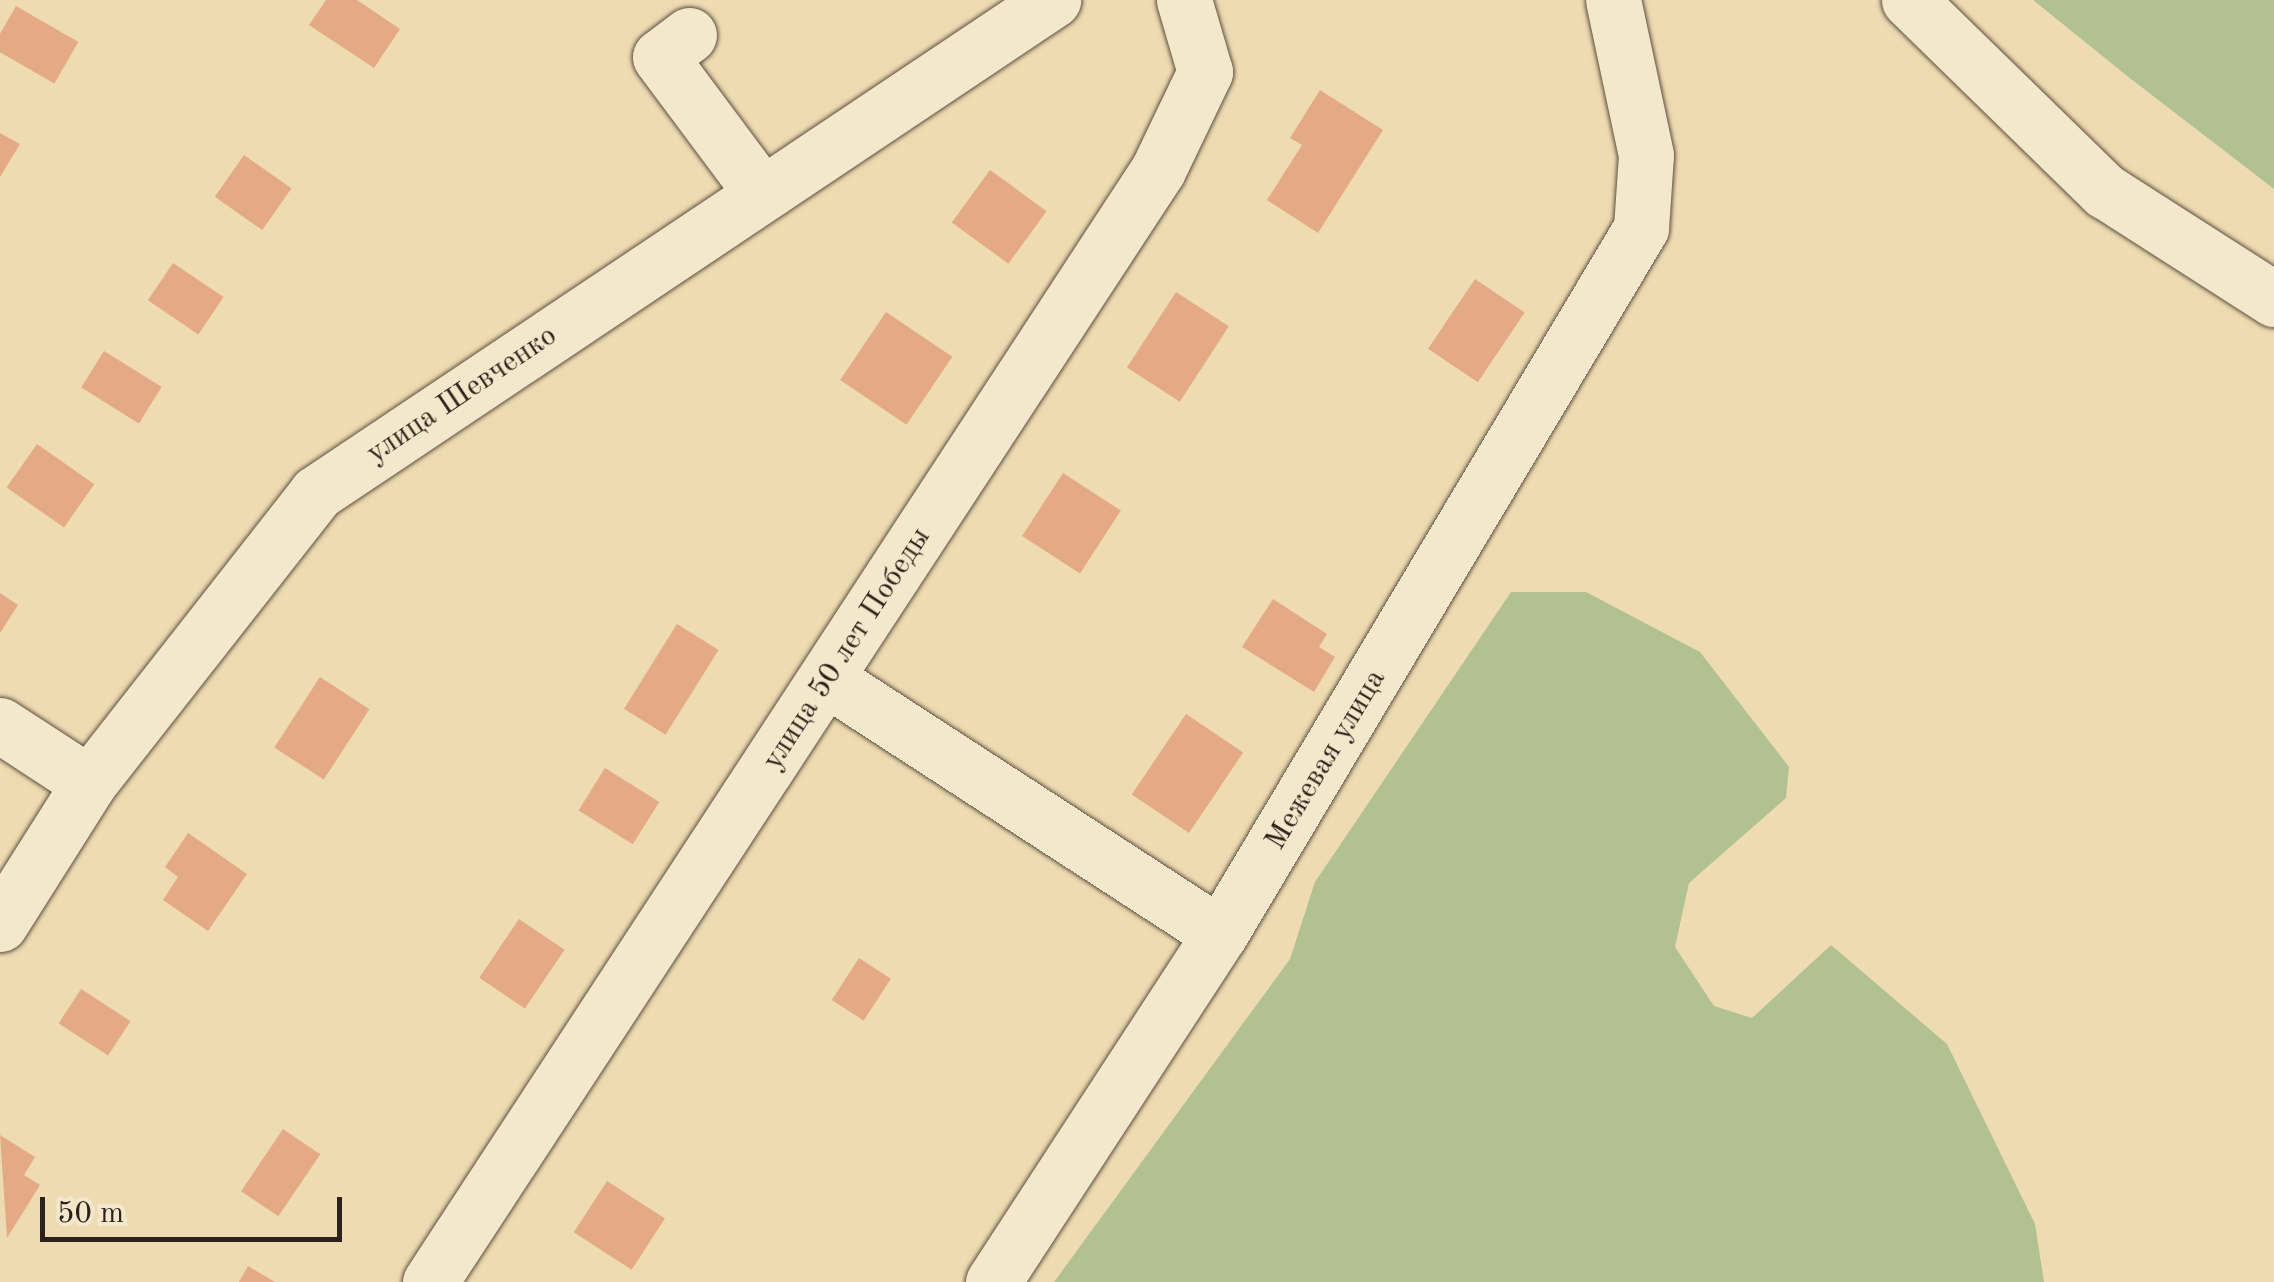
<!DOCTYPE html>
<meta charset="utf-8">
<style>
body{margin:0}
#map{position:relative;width:2274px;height:1282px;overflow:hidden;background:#eedbb1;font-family:"Old Standard TT",serif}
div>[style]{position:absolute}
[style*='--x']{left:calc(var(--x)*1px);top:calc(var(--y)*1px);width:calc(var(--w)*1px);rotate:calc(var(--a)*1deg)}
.green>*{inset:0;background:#b2c191}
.building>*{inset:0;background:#e4aa86;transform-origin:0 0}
.roads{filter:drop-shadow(0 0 2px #5d5040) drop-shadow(0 0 2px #5d5040)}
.minor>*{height:55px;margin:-27.5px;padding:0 27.5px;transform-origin:27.5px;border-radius:27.5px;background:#f4e8cc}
span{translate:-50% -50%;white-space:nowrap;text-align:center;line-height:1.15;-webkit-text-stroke:8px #f4e8cc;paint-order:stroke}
.street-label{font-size:30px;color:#2d211b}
.scale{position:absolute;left:40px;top:1197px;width:302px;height:45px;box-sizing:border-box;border:5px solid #2d211b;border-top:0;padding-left:12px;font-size:30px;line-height:35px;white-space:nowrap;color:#2d211b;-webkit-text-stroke:8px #f4e8cc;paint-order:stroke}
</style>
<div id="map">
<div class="green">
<div style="clip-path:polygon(2033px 0,2274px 0,2274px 189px,2131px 79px)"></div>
<div style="clip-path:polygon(1511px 592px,1586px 592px,1700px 652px,1789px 767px,1786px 798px,1689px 883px,1675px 947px,1714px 1006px,1752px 1018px,1831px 945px,1947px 1044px,2035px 1224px,2044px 1282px,1054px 1282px,1290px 959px,1315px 882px)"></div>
</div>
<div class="building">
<div style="clip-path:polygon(326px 0,357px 0,400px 29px,374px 68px,309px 25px)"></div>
<div style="left:16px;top:6px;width:72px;height:48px;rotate:30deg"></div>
<div style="clip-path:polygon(1320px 90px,1383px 130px,1318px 233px,1267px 200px,1302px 145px,1290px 138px)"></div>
<div style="clip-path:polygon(0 133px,20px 144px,0 177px)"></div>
<div style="left:244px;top:155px;width:58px;height:51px;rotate:35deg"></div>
<div style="left:990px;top:170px;width:70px;height:65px;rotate:36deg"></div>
<div style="left:173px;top:263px;width:61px;height:45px;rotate:34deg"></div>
<div style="left:1475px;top:279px;width:60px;height:84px;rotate:34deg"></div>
<div style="left:1176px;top:292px;width:63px;height:90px;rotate:33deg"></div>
<div style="left:886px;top:312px;width:80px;height:82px;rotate:34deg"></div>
<div style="left:104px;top:351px;width:68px;height:43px;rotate:32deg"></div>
<div style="left:37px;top:444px;width:70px;height:53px;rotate:35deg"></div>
<div style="left:1063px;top:473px;width:69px;height:75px;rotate:33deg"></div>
<div style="clip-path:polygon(0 593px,18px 605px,0 633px)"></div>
<div style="clip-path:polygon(1273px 599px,1327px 634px,1319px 647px,1335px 657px,1314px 692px,1242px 647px)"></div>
<div style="left:677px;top:624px;width:49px;height:100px;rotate:32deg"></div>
<div style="left:320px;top:677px;width:59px;height:84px;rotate:33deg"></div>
<div style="left:1186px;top:714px;width:69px;height:97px;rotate:34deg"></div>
<div style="left:605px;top:768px;width:64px;height:50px;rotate:32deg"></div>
<div style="clip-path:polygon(188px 833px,247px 874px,208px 931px,163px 900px,178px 877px,165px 867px)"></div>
<div style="left:519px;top:919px;width:55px;height:71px;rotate:34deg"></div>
<div style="left:859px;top:958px;width:38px;height:50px;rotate:33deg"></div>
<div style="left:81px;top:989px;width:59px;height:41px;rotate:33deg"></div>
<div style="left:283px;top:1129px;width:45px;height:75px;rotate:34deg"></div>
<div style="clip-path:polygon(0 1135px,35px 1157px,24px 1175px,40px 1185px,7px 1238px)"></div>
<div style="left:607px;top:1181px;width:69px;height:61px;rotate:33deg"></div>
<div style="clip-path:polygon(248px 1266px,275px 1282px,239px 1282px)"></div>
</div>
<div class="roads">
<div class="minor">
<div style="--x:1909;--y:0;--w:274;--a:44.3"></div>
<div style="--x:2105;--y:191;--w:201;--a:32.6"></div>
<div style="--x:689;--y:35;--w:36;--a:143"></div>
<div style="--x:660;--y:57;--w:171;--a:53.3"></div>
<div style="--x:827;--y:679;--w:468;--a:33"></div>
<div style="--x:0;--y:725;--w:106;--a:33.1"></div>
<div style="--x:0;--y:924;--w:167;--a:-57.7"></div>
<div style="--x:89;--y:783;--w:368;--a:-51.9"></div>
<div style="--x:316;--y:493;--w:887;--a:-33.78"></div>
<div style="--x:430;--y:1282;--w:1329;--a:-56.79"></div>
<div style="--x:1158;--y:170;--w:109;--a:-64.4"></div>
<div style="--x:1205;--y:72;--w:75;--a:-106.3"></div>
<div style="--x:993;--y:1282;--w:415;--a:-56.9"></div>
<div style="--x:1220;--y:934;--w:822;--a:-59.19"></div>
<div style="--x:1641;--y:228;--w:73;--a:-86.1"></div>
<div style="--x:1646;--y:155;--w:158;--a:-102"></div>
</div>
</div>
<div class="street-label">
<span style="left:462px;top:395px;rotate:-34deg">улица Шевченко</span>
<span style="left:847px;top:649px;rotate:-57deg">улица 50 лет Победы</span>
<span style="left:1326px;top:760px;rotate:-59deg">Межевая улица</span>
</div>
<div class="scale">50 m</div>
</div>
